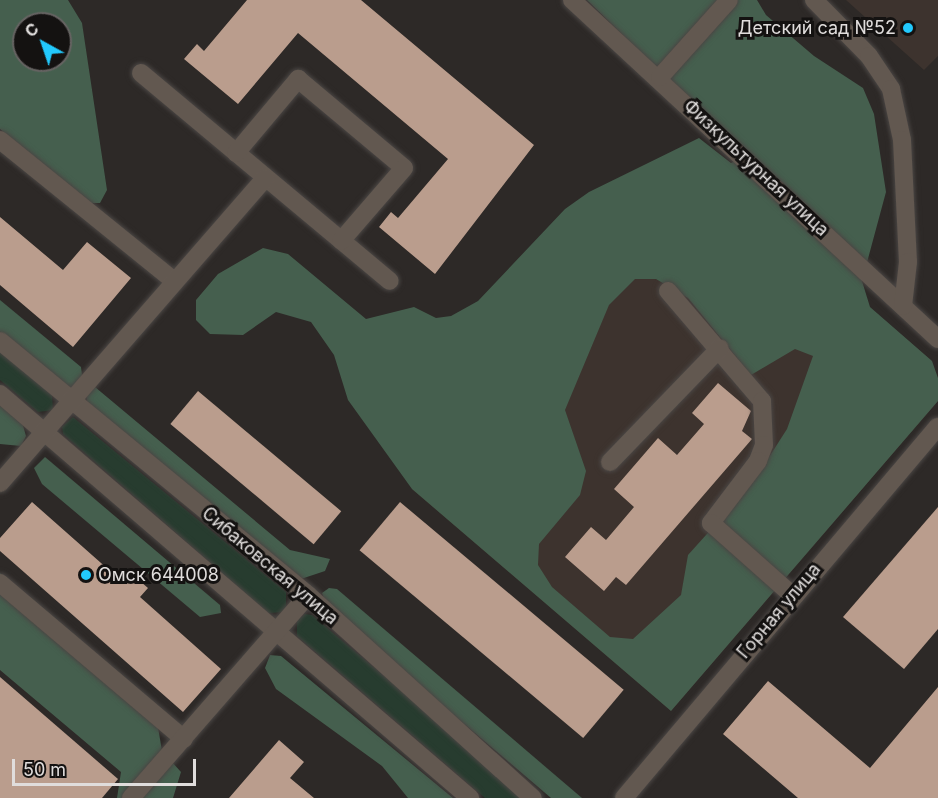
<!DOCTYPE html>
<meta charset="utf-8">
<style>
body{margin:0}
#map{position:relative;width:938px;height:798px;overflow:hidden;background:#2d2927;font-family:Inter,sans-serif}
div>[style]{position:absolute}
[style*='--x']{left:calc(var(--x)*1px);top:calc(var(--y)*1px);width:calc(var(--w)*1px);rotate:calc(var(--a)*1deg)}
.built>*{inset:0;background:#3d332e}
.green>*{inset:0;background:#273c2f}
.forest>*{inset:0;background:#455f4e}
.building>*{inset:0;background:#ba9d8d;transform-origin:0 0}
.roads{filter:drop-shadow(0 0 2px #4a4644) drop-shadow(0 0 2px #4a4644)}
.minor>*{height:18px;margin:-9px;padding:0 9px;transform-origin:9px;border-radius:9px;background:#625850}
.dots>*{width:16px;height:16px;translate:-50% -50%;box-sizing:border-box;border:3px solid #141211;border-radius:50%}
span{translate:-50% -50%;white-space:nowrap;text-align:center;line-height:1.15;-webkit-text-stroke:6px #141211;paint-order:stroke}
.poi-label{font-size:18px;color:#e0dddc}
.right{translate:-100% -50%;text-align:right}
.left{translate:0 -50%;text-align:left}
.street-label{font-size:18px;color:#e0dddc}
.north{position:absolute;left:12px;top:12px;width:60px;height:60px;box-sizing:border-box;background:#141211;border:2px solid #666362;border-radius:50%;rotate:320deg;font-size:16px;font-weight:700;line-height:24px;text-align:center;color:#e0dddc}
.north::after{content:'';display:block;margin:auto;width:21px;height:27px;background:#22c9fd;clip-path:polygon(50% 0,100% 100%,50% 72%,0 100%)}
.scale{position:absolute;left:12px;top:759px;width:184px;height:27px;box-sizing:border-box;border:3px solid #e0dddc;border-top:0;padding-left:8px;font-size:18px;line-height:21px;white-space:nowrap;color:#e0dddc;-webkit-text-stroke:4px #141211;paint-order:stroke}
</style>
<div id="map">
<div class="built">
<div style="clip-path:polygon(846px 0,938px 0,938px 56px,924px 70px)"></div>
<div style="clip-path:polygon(697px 159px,932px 361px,938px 401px,671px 711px,412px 489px)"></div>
</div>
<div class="green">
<div style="clip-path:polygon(0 351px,52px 395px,53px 410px,38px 412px,0 380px)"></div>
<div style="clip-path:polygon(73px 417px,286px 592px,286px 612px,268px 613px,63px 434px,62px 427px)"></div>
<div style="clip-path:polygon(305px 614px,312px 615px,528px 798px,485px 798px,297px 636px,297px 621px)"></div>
</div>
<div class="forest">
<div style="clip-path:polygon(evenodd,0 0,68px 0,82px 23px,107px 190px,100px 203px,91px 203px,0 129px,0 0,24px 24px,60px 24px,60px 60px,24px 60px,24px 24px)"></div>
<div style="clip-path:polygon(evenodd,587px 0,757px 0,766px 15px,814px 56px,863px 88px,874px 114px,886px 192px,862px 281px,870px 307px,932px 361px,938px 378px,938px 401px,671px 711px,412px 489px,348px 400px,334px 355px,311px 322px,276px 312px,243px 335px,210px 334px,196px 320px,196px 300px,218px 274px,263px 248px,288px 254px,366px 319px,414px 307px,436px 318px,451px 316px,478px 301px,565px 209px,589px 192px,699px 138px,731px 163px,747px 156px,587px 0,635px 279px,656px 279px,688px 298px,751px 375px,795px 349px,813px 356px,787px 429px,751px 485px,688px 555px,681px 595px,633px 639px,610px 637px,552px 587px,538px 565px,539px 544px,580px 495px,586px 471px,565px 410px,609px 305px,635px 279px)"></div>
<div style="clip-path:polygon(0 300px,81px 367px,83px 382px,72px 391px,0 333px)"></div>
<div style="clip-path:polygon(95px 387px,290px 550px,330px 559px,325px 571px,301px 579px,108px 423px,87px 401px,86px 392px)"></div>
<div style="clip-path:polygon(0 404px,22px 422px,26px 436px,21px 446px,0 444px)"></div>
<div style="clip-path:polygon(45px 457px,220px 605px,221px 613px,200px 617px,42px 484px,34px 468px)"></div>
<div style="clip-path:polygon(0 573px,154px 703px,162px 751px,181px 772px,173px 798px,117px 798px,121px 772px,0 670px)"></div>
<div style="clip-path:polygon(329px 588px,337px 589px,582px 798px,551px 798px,327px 607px,322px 593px)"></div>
<div style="clip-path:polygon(270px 655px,281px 656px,453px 798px,408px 798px,382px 766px,276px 689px,265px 668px)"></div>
</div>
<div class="building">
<div style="clip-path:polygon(247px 0,361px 0,534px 145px,435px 274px,379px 227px,391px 212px,398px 218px,448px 159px,298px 33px,238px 104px,184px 59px,197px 44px,204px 51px)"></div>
<div style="clip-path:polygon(0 217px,63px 270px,87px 242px,131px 278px,73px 347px,0 285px)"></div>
<div style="clip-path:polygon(718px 383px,751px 411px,742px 431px,752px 439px,626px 585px,616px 577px,604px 591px,565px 557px,591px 527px,606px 540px,634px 507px,614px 489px,658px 438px,677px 455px,704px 424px,692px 413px)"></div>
<div style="left:198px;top:391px;width:187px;height:43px;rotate:40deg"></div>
<div style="clip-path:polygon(32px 502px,118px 578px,126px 569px,148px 588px,140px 597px,221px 669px,183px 712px,0 551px,0 538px)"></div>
<div style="left:400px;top:502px;width:292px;height:63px;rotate:40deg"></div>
<div style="clip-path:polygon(938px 507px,938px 629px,904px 669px,843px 617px)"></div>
<div style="clip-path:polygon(0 677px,118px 779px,102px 798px,0 798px)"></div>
<div style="clip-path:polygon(768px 681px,870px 768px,938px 687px,938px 798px,798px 798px,723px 734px)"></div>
<div style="clip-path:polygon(279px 740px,304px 762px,290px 778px,314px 798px,229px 798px)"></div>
</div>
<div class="roads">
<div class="minor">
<div style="--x:572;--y:0;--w:499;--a:42.8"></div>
<div style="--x:814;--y:0;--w:78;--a:45.5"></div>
<div style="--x:869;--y:56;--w:40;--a:56"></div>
<div style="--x:891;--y:89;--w:52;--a:77.8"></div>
<div style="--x:902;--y:140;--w:122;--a:87.2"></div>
<div style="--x:908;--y:262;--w:44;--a:96.5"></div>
<div style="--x:141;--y:73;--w:324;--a:39.9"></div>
<div style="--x:660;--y:77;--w:103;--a:-48.1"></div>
<div style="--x:0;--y:140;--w:223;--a:39"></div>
<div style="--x:236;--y:153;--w:97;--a:-50"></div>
<div style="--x:298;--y:79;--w:138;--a:40"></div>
<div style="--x:404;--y:168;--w:96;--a:130.8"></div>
<div style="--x:668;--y:291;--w:145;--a:49.5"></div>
<div style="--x:762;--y:401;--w:44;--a:87.4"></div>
<div style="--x:764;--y:445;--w:17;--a:111"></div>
<div style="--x:758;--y:461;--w:78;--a:127.2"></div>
<div style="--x:711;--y:523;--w:108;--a:41.6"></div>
<div style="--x:0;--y:341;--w:399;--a:39.5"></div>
<div style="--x:308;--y:595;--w:303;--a:42.1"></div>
<div style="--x:0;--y:394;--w:620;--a:40.68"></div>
<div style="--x:610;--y:462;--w:158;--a:-46"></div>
<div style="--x:0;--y:483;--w:404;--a:-49"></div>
<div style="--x:0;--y:583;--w:241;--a:40.3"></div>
<div style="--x:131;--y:798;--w:269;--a:-48.9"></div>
<div style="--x:624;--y:798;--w:486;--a:-49.8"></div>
</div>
</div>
<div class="dots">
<div style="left:908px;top:28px;background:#22c9fd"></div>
<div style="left:86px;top:575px;background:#22c9fd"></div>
</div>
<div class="poi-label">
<span class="right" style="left:896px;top:28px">Детский сад №52</span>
<span class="left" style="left:98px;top:575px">Омск 644008</span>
</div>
<div class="street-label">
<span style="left:756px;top:168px;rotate:43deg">Физкультурная улица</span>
<span style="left:270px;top:566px;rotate:40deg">Сибаковская улица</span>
<span style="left:779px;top:611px;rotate:-50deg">Горная улица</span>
</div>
<div class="north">С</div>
<div class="scale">50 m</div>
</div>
